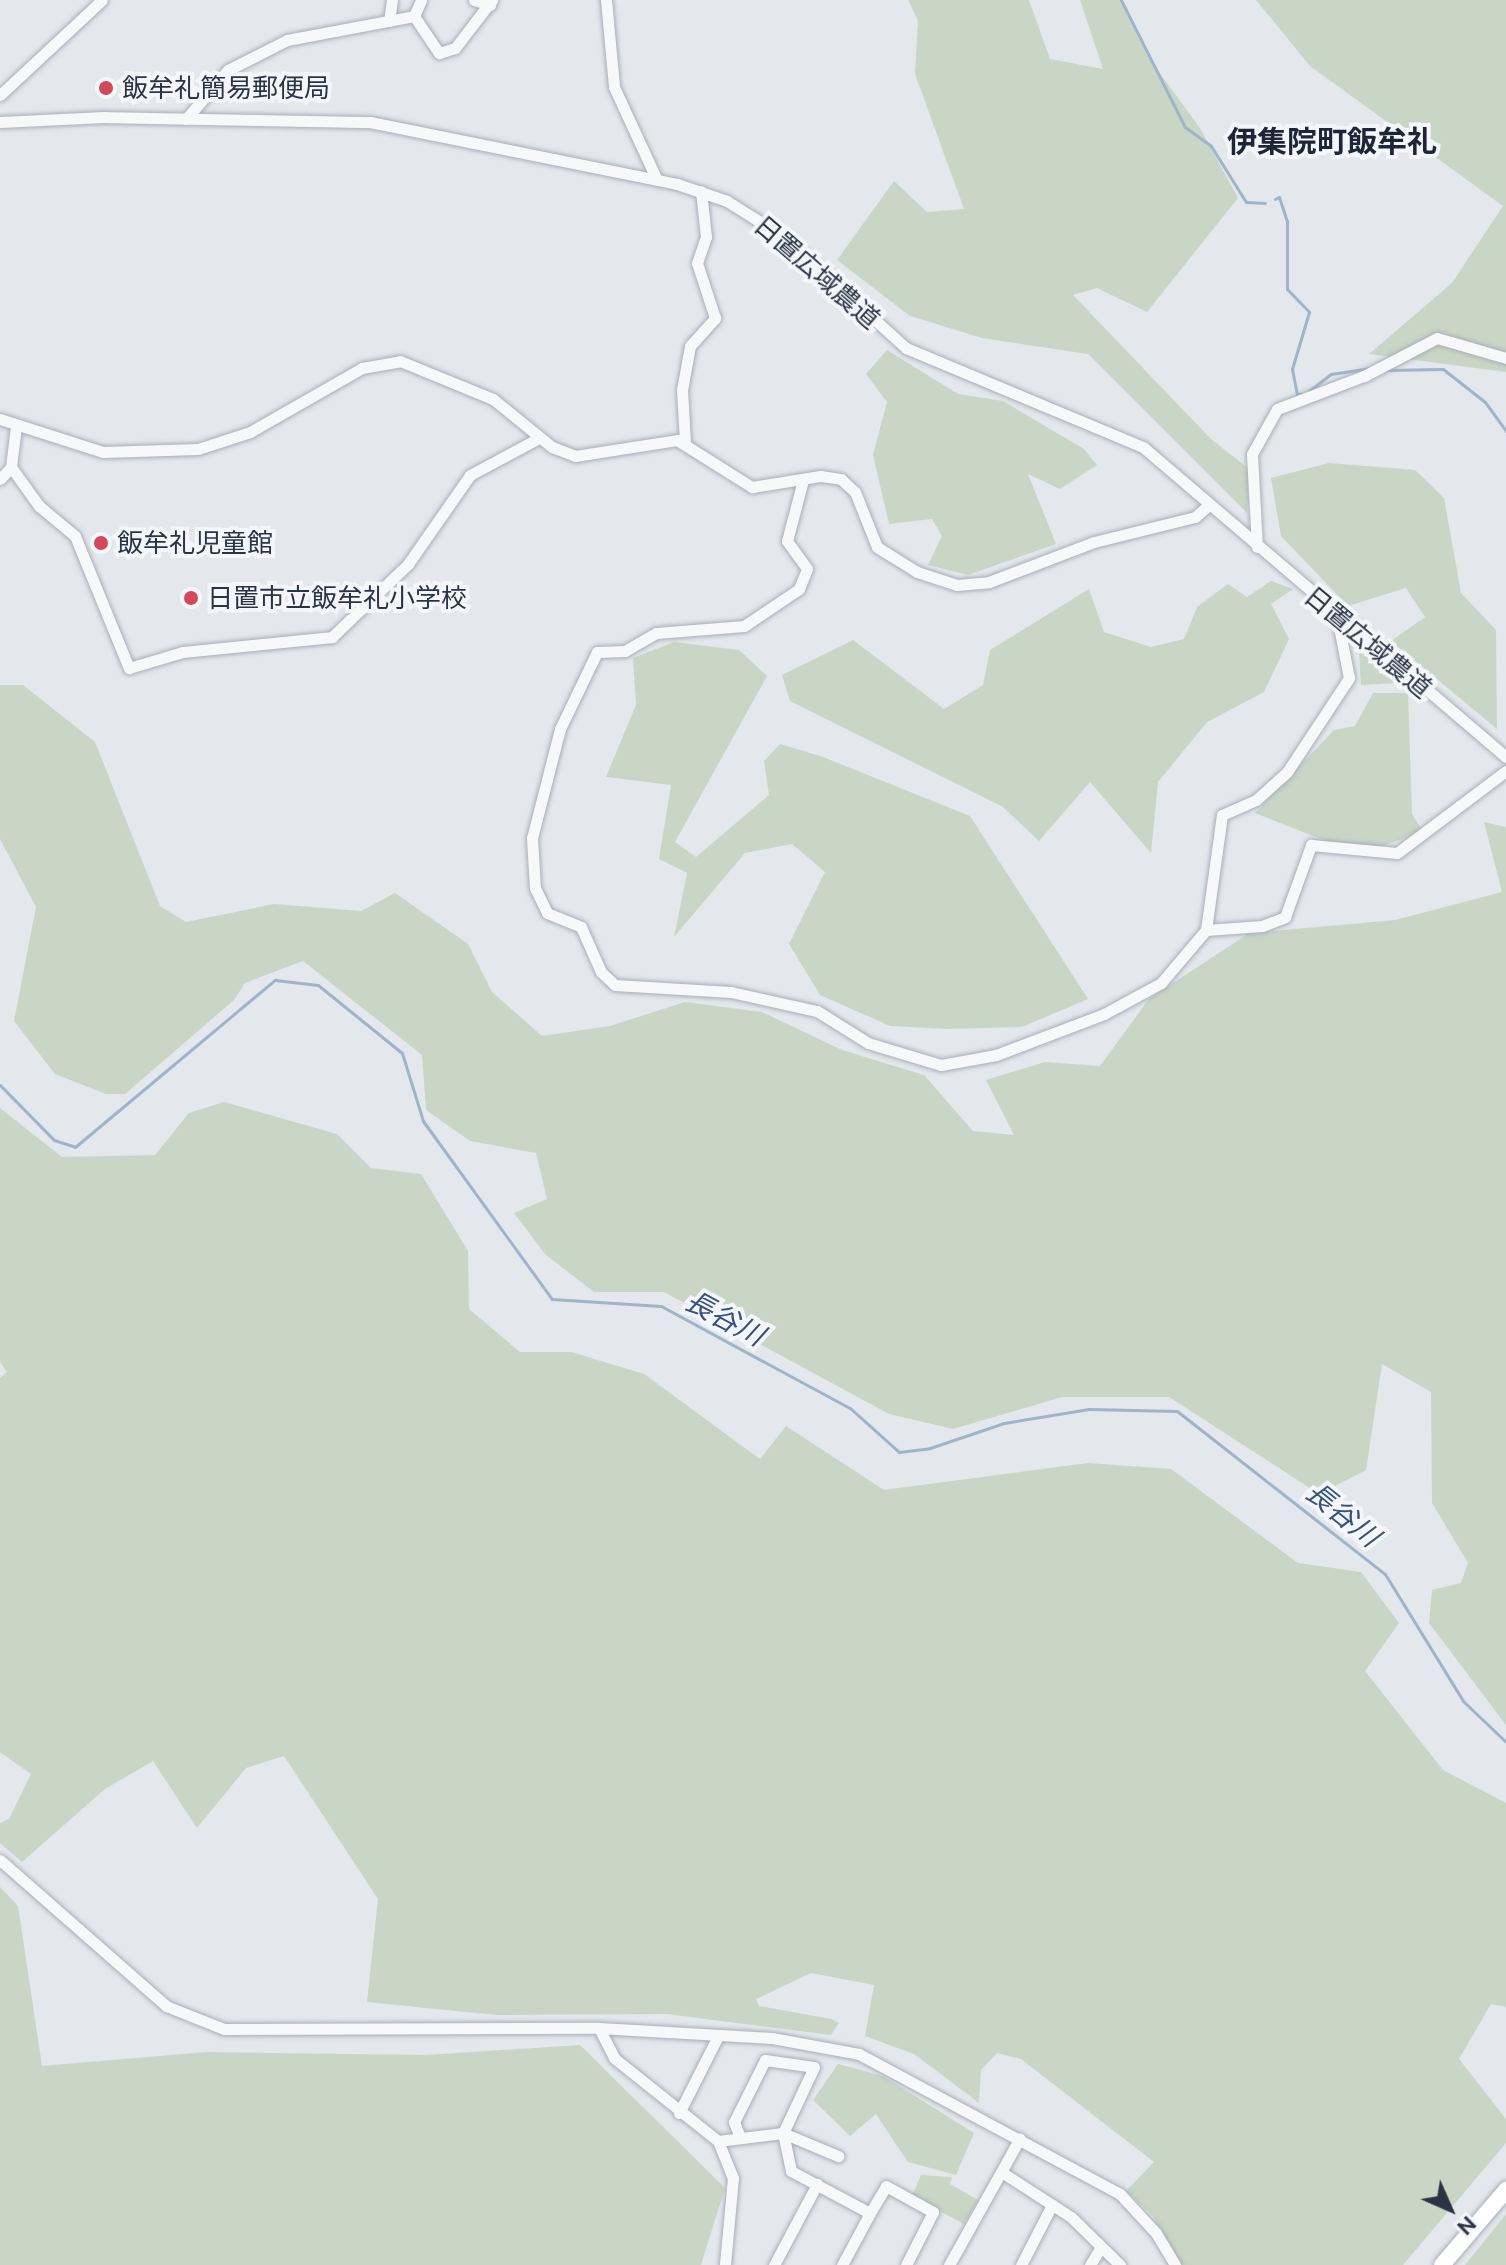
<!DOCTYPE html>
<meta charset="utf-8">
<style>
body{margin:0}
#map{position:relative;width:1506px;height:2265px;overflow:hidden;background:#e4e7ec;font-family:Ubuntu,"Noto Sans JP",sans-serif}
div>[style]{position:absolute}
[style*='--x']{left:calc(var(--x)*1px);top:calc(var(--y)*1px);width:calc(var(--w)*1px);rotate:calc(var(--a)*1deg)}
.green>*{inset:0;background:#c9d6c5}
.stream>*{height:3px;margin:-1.5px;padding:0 1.5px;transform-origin:1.5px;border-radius:1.5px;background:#9fb4cc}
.roads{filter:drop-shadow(0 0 2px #a9aeb7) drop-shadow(0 0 2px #a9aeb7)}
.minor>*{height:11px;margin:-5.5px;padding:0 5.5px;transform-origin:5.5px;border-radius:5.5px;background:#f7f8fa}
.highway>*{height:16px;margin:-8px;padding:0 8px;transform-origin:8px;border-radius:8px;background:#fff}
.dots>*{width:22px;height:22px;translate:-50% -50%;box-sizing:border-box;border:4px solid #f4f6f9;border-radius:50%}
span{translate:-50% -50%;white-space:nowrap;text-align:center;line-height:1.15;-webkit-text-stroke:8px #f4f6f9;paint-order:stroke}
.poi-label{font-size:26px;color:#2b3445}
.left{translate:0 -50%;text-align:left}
.street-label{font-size:26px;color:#2b3445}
.water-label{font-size:28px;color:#34527a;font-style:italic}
.quarter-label{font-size:30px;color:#1d2536;font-weight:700}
.north{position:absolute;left:1410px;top:2169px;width:80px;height:80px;-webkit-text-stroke:6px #f4f6f9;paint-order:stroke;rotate:135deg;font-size:22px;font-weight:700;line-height:32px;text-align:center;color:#2b3445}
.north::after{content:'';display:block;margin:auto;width:28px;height:36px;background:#2b3445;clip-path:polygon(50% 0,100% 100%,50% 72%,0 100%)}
</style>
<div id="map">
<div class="green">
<div style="clip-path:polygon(908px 0,1029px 0,1050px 59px,1103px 69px,1080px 0,1121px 0,1150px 60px,1200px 128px,1238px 198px,1147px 312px,1097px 288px,1073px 295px,1211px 439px,1249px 469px,1247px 513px,1088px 354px,982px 338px,910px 316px,837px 260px,894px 181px,927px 212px,964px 209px,915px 74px,918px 21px)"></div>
<div style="clip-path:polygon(1256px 0,1506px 0,1506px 372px,1369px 354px,1452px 283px,1503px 206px,1310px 66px)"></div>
<div style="clip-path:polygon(887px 350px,958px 394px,1003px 401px,1084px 449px,1097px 465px,1060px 489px,1028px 474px,1056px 544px,968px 575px,928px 565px,942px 536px,932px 519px,889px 524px,873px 455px,887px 402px,866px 374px)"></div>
<div style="clip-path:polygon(1329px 463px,1415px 470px,1444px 498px,1461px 593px,1496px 630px,1497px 729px,1391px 641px,1425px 617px,1406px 588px,1348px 606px,1281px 536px,1271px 478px)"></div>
<div style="clip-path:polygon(1271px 581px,1293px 589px,1271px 604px,1289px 639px,1264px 692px,1207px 722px,1158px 782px,1151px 853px,1090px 782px,1039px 841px,1003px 807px,790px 701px,782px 675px,853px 640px,944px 709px,983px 685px,990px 650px,1089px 589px,1104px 632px,1151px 647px,1184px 639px,1197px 607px,1228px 584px,1247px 597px)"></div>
<div style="clip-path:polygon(674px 642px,739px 650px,767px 676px,675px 842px,696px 857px,769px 795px,764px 761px,780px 744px,823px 757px,970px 816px,1088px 999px,1022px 1027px,948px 1029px,890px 1026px,820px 995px,789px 944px,825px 872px,792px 844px,745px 853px,674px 937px,687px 873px,659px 859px,671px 785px,606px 777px,636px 705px,633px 658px)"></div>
<div style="clip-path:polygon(1359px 650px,1398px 683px,1361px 685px)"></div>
<div style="clip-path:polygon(0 685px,23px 685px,95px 742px,160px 906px,186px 922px,274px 904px,361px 911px,395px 893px,468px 944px,492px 992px,542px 1036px,610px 1026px,685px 1002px,762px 1012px,842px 1050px,924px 1075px,973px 1131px,1014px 1135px,986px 1080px,1045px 1062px,1100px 1066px,1149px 999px,1249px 933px,1395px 920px,1502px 892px,1484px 822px,1506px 827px,1506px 1725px,1429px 1623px,1432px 1590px,1461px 1583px,1468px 1563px,1432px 1503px,1431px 1392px,1382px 1364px,1366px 1470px,1319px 1494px,1169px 1397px,1062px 1397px,953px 1429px,889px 1414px,664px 1292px,594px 1292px,545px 1254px,514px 1213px,547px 1199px,536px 1153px,470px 1141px,426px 1110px,422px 1055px,303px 961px,245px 983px,234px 1000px,125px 1094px,106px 1094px,55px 1074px,14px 1021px,36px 907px,0 839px)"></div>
<div style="clip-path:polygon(1373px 693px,1408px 693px,1412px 814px,1423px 832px,1359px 854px,1255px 813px,1334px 730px,1355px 726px)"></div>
<div style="clip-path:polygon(224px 1102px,337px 1134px,371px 1168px,421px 1174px,468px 1251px,469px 1309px,520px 1352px,571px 1352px,644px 1374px,760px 1459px,786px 1426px,884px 1490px,1088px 1463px,1171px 1469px,1298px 1563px,1361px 1572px,1399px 1623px,1365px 1671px,1443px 1770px,1506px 1803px,1506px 2007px,1491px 2004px,1459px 2059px,1506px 2119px,1506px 2143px,1403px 2265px,1181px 2265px,1153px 2216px,1126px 2191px,1154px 2162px,1021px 2059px,997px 2053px,981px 2070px,979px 2103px,914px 2054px,865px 2036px,874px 1985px,811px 1973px,756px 1999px,759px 2006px,831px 2019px,839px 2023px,831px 2035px,667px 2014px,496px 2015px,367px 2002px,378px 1899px,284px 1756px,246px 1768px,197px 1828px,153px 1761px,105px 1789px,22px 1862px,0 1843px,0 1823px,9px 1819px,31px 1774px,0 1752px,0 1378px,7px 1372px,0 1362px,0 1108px,62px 1157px,155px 1155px,189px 1113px)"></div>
<div style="clip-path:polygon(0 1887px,18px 1906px,42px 2066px,206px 2052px,426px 2055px,580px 2045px,725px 2188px,701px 2265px,0 2265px)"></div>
<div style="clip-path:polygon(838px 2064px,883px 2076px,974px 2133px,956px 2175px,908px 2162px,876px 2114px,850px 2136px,813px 2100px)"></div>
<div style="clip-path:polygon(921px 2175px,952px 2177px,950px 2184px,978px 2200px,964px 2224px,912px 2196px)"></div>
<div style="clip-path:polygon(1506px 2214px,1506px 2265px,1465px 2265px)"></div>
</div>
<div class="stream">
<div style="--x:1121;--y:0;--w:142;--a:63.3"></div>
<div style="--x:1185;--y:127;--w:32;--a:36"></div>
<div style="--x:1211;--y:146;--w:66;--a:58"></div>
<div style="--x:1246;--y:202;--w:19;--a:3"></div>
<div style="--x:1275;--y:199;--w:4;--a:-27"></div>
<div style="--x:1279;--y:197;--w:25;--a:72"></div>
<div style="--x:1287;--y:221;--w:68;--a:90"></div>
<div style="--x:1287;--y:289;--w:32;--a:46"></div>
<div style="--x:1309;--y:312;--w:59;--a:106.6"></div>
<div style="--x:1292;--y:369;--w:25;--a:79"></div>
<div style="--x:1297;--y:394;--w:5;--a:0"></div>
<div style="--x:1386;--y:370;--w:57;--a:-1"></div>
<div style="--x:1443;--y:369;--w:53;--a:38.2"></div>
<div style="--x:1485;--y:402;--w:36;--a:54"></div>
<div style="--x:1309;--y:391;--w:28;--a:-38"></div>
<div style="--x:1331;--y:374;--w:40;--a:-8.5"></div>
<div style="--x:0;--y:1085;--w:77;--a:45.5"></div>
<div style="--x:54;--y:1140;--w:22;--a:18"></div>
<div style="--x:75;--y:1147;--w:261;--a:-39.9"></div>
<div style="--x:275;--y:980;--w:43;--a:6.6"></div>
<div style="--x:318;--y:985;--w:108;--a:39"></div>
<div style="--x:402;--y:1053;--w:71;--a:72.8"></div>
<div style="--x:423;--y:1121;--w:220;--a:54.1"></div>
<div style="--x:552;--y:1299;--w:109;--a:3.7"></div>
<div style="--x:661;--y:1306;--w:215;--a:28.4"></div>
<div style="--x:850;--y:1408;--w:66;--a:41.9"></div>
<div style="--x:899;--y:1452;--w:31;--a:-7"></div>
<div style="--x:930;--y:1448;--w:78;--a:-18.7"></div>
<div style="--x:1004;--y:1423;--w:86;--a:-9.4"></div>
<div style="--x:1089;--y:1409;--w:88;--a:1.3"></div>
<div style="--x:1177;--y:1411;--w:264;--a:38.1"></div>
<div style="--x:1385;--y:1574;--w:149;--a:58.4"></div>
<div style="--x:1463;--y:1701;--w:59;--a:43.6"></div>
</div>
<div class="roads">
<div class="minor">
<div style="--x:474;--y:0;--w:17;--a:17"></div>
<div style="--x:606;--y:0;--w:87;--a:84.7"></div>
<div style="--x:614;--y:87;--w:102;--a:65.2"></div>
<div style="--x:414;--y:16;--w:17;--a:-66"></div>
<div style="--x:389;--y:21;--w:21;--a:-82"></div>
<div style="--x:0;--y:95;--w:139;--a:-43"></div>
<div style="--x:186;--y:119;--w:65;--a:-49.4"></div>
<div style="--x:228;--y:70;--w:66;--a:-27"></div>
<div style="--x:287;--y:40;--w:129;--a:-10.7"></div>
<div style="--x:414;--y:16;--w:45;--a:56"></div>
<div style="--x:439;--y:53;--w:17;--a:-17"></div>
<div style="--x:455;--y:48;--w:61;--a:-52.4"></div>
<div style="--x:0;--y:122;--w:104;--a:-2.8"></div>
<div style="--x:104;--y:117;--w:266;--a:1.1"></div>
<div style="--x:370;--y:122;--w:313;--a:11.4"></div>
<div style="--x:677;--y:184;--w:53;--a:18.8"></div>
<div style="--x:727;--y:201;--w:64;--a:32.2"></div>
<div style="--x:781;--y:235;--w:169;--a:42.1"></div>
<div style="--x:906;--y:348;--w:257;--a:22.7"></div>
<div style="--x:1143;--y:447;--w:477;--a:40.5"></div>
<div style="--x:0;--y:419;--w:108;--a:17.8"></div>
<div style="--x:103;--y:452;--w:95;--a:-1.8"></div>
<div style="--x:198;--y:449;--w:55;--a:-18.1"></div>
<div style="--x:250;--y:432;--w:129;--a:-29.7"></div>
<div style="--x:362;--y:368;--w:39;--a:-10"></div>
<div style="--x:400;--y:361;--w:100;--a:22.2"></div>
<div style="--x:493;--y:399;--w:76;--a:39.1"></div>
<div style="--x:552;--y:447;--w:25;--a:21"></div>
<div style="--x:575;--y:456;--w:103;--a:-8.9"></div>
<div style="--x:677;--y:440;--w:89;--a:32.1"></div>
<div style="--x:752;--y:487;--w:69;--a:-9.2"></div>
<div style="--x:820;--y:476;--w:21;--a:8"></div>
<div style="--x:841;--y:479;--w:19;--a:43"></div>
<div style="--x:855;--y:492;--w:59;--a:68.2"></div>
<div style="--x:877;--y:547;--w:47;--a:32"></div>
<div style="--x:917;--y:572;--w:42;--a:18"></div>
<div style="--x:957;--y:585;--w:32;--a:-5"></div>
<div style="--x:989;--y:582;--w:112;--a:-20.9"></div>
<div style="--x:1094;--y:542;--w:104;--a:-13.9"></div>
<div style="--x:1195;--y:517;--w:18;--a:-41"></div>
<div style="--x:685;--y:442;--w:52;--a:-93.3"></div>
<div style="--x:682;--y:390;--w:45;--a:-79.7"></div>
<div style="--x:690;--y:346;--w:38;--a:-48"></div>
<div style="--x:715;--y:318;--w:58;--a:-108.1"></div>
<div style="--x:697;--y:263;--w:28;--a:-71"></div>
<div style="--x:706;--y:237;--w:46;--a:-96.2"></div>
<div style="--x:11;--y:467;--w:48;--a:54.3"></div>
<div style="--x:39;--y:506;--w:47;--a:39.8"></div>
<div style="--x:75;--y:536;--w:143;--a:67.8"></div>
<div style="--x:129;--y:668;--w:56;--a:-16.5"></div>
<div style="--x:183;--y:652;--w:150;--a:-5.7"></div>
<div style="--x:332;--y:637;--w:105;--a:-43.8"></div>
<div style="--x:408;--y:564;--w:108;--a:-55.1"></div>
<div style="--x:470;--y:475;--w:78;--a:-28.2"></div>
<div style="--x:0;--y:479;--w:16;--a:-47"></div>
<div style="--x:11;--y:467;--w:41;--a:-83"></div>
<div style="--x:803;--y:480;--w:63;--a:104.7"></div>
<div style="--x:787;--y:541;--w:34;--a:54"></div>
<div style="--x:807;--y:569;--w:22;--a:112"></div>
<div style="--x:799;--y:589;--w:66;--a:146.1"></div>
<div style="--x:744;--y:626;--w:88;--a:175.5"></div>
<div style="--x:656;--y:633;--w:36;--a:150"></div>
<div style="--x:625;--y:651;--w:28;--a:178"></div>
<div style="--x:597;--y:652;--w:85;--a:115.7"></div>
<div style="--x:560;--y:729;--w:113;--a:104.4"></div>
<div style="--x:532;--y:838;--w:50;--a:86.6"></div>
<div style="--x:535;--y:888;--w:28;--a:64"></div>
<div style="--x:547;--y:913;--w:37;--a:22"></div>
<div style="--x:581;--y:927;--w:49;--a:66"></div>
<div style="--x:601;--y:972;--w:19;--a:43"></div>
<div style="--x:615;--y:985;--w:116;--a:3.5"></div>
<div style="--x:731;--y:992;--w:88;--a:12.5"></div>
<div style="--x:817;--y:1011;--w:60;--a:32.1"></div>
<div style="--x:868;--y:1043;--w:76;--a:16.8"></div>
<div style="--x:941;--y:1065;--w:56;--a:-10.3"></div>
<div style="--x:996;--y:1055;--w:116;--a:-20.8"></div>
<div style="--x:1104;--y:1014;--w:65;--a:-28.5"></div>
<div style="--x:1161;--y:983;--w:70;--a:-49.7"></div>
<div style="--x:1206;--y:930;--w:116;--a:-82.1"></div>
<div style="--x:1222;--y:815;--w:37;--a:-24"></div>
<div style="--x:1256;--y:800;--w:42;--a:-42.1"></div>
<div style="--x:1287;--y:772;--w:113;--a:-56.6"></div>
<div style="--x:1349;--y:678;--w:62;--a:-101.1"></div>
<div style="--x:1257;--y:547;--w:93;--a:-93.1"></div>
<div style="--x:1252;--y:454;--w:51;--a:-60.9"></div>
<div style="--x:1277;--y:409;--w:93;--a:-20.8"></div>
<div style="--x:1364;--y:376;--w:82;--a:-27.5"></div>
<div style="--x:1437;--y:338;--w:72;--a:16.2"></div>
<div style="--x:1206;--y:930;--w:56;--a:-4.1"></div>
<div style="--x:1262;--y:926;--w:25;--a:-21"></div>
<div style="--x:1285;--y:917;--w:77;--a:-70.1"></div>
<div style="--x:1311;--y:845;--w:86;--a:5.3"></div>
<div style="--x:1397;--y:853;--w:136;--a:-37"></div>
<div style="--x:0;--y:1860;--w:221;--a:41.3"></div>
<div style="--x:166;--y:2006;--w:62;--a:21.6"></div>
<div style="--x:224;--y:2029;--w:375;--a:-0.2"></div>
<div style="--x:599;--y:2028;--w:173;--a:3.3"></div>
<div style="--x:772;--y:2038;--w:88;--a:10.4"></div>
<div style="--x:859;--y:2054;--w:296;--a:28.2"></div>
<div style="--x:1120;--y:2194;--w:53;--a:47.3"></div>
<div style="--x:1156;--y:2233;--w:37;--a:59"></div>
<div style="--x:599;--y:2028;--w:34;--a:63"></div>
<div style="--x:614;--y:2058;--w:133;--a:38.6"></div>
<div style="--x:718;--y:2141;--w:40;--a:68"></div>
<div style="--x:733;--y:2178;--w:87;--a:95.3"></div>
<div style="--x:679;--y:2113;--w:86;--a:-63.1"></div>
<div style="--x:740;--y:2137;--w:16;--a:-112"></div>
<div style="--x:734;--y:2122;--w:69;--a:-63.4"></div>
<div style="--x:765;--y:2060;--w:49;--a:8.1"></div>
<div style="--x:814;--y:2067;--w:73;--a:115.2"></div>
<div style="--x:783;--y:2133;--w:60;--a:22.7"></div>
<div style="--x:718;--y:2141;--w:65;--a:-7"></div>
<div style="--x:783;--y:2133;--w:39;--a:78"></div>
<div style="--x:791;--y:2171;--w:89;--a:28"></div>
<div style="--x:870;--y:2213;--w:31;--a:-59"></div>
<div style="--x:886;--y:2186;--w:54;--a:29"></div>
<div style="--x:933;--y:2212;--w:59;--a:117"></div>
<div style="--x:1003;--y:2173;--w:81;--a:32.9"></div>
<div style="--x:1071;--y:2217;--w:69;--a:44.4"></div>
<div style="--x:774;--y:2265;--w:92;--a:-62"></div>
<div style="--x:842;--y:2265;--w:59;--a:-61.7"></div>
<div style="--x:949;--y:2265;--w:145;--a:-60.8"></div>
<div style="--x:1021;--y:2265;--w:68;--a:-62.7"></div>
<div style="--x:1090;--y:2265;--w:21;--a:-59"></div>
</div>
<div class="highway">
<div style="--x:1442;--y:2265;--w:99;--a:-49.5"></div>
</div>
</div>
<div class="dots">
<div style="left:106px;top:88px;background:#d1495b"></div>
<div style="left:101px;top:543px;background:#d1495b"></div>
<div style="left:191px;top:598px;background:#d1495b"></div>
</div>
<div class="poi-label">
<span class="left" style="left:122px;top:88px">飯牟礼簡易郵便局</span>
<span class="left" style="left:117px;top:543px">飯牟礼児童館</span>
<span class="left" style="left:207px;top:598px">日置市立飯牟礼小学校</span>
</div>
<div class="street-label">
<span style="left:817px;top:272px;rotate:41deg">日置広域農道</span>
<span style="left:1368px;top:642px;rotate:40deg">日置広域農道</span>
</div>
<div class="water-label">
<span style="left:725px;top:1318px;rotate:28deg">長谷川</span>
<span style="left:1343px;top:1514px;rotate:39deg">長谷川</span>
</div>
<div class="quarter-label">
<span style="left:1332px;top:141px">伊集院町飯牟礼</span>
</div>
<div class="north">N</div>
</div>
